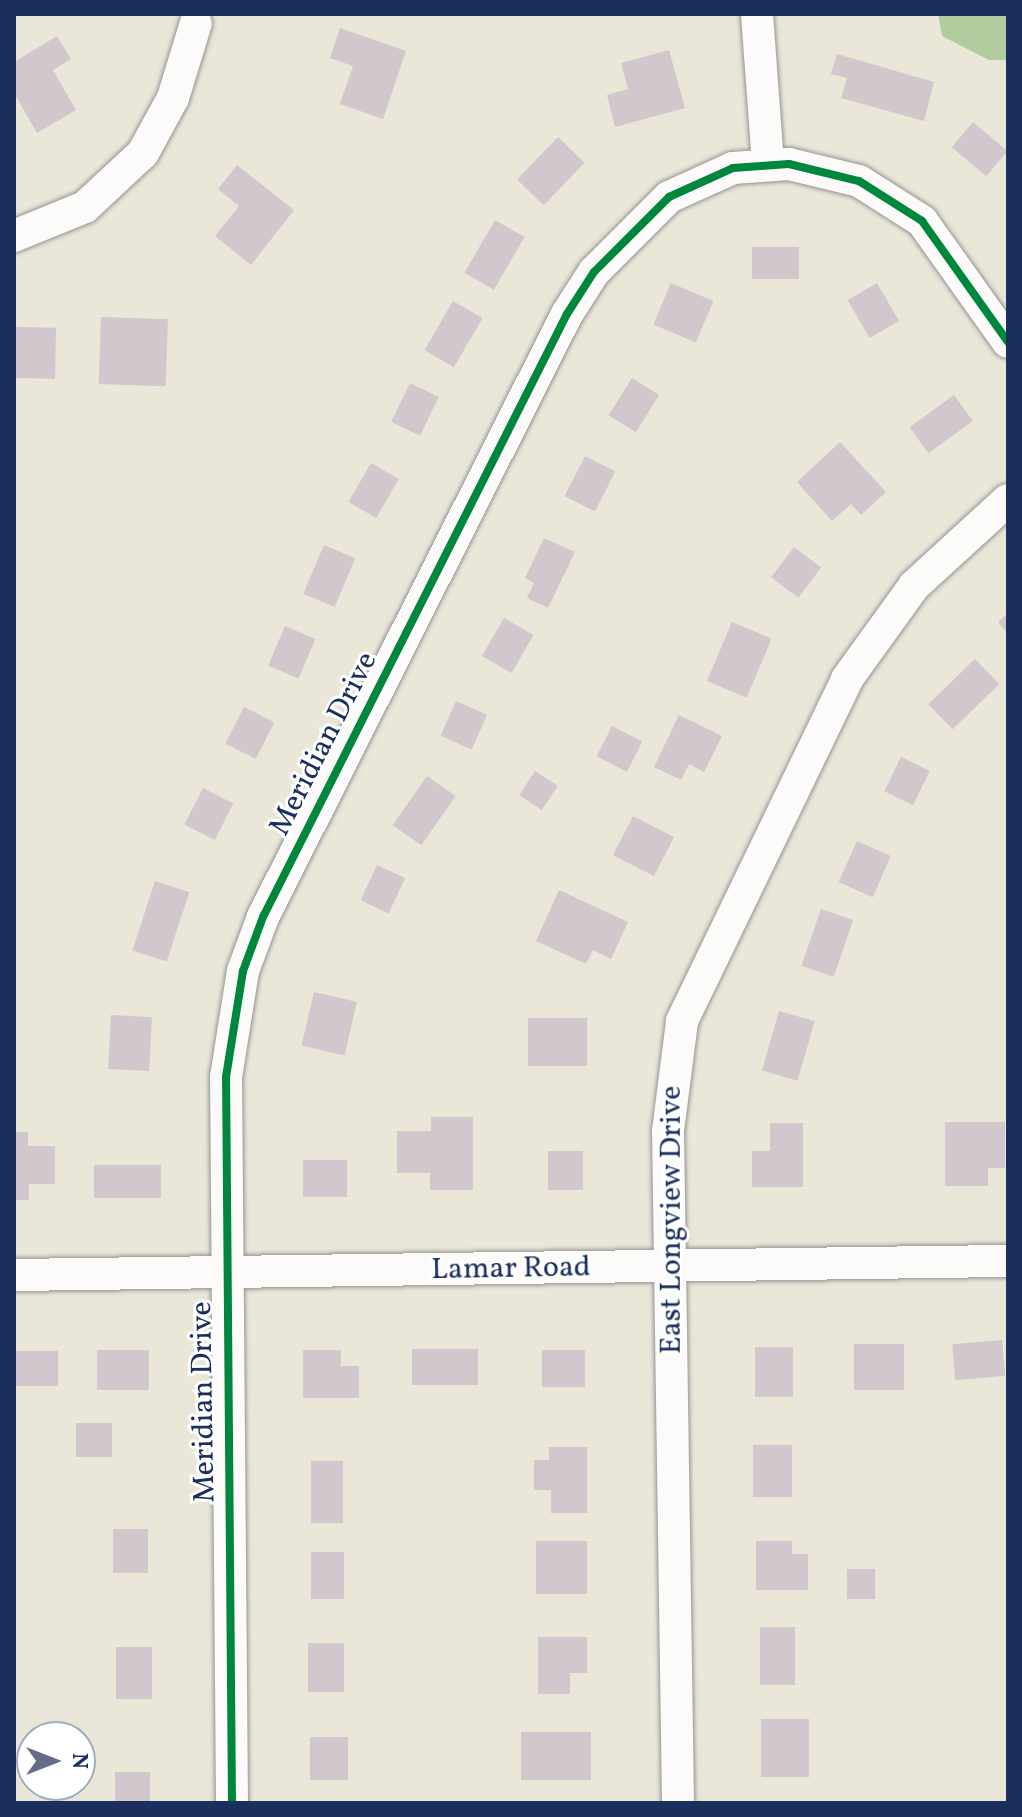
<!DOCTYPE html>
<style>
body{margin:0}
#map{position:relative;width:1022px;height:1817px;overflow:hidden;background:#eae6d8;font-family:Vollkorn,serif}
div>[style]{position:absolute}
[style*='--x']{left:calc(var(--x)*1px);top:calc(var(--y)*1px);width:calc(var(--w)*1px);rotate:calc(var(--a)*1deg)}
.forest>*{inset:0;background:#b2cca0}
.building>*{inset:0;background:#d1c7cc;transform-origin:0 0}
.roads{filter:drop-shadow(0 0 2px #939595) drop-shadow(0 0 2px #939595)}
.minor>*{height:32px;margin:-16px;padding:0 16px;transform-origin:16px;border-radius:16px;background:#fcfbf9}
.cycleway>*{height:8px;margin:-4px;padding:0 4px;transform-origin:4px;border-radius:4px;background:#00873e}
span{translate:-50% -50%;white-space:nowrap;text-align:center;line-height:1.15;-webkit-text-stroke:6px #fff;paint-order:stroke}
.street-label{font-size:30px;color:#1b2f5e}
.frame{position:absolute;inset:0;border:16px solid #1b2f5e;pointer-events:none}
.north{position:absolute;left:16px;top:1721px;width:80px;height:80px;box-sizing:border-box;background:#fff;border:2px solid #a4acbf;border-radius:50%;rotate:90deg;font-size:22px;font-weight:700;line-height:32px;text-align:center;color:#1b2f5e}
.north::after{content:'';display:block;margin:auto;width:28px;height:36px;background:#636f89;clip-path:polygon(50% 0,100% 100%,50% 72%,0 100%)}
</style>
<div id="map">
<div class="forest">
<div style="clip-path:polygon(938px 14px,1008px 14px,1008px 60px,989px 60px,942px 36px)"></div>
</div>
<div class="building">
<div style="clip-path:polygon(340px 28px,406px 51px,383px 119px,340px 104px,353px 66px,330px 58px)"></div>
<div style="clip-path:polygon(57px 36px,71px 59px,53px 70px,76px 110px,37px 133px,14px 93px,14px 62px)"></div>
<div style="clip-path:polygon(669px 50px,685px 108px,615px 127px,607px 95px,628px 89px,621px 63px)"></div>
<div style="clip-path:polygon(837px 54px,934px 82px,924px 121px,841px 98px,847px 78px,831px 74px)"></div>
<div style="left:973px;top:122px;width:45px;height:33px;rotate:40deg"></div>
<div style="left:558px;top:137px;width:37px;height:59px;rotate:44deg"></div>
<div style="clip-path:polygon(237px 165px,294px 210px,251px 265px,215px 236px,239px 206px,218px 189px)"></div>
<div style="left:495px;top:220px;width:34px;height:61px;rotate:30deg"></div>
<div style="left:752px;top:247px;width:47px;height:32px"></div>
<div style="left:671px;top:283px;width:46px;height:45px;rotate:23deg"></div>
<div style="left:877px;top:283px;width:44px;height:34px;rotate:60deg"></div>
<div style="left:453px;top:301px;width:34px;height:57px;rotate:30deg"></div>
<div style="left:101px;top:317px;width:67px;height:67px;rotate:2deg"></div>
<div style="left:14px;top:327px;width:42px;height:51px;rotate:1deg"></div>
<div style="left:632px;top:378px;width:32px;height:44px;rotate:32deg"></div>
<div style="left:410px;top:383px;width:32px;height:43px;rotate:26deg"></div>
<div style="left:954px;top:395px;width:32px;height:55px;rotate:54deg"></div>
<div style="clip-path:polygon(840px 442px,886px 492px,861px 515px,851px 504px,832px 521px,797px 482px)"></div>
<div style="left:585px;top:456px;width:34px;height:45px;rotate:27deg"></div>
<div style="left:371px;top:463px;width:32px;height:45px;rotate:30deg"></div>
<div style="clip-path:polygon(544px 538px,575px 552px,548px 608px,527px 598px,534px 583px,525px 578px)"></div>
<div style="left:324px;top:545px;width:34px;height:53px;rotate:23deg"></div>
<div style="left:794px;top:547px;width:34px;height:38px;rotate:37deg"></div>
<div style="clip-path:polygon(1008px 613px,1008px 634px,998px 622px)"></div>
<div style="left:504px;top:618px;width:34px;height:44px;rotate:30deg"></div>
<div style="left:732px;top:622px;width:43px;height:64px;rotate:23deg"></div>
<div style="left:285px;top:626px;width:33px;height:43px;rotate:23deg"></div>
<div style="left:975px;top:659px;width:35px;height:65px;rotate:46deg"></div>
<div style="left:456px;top:701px;width:34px;height:38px;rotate:24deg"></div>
<div style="left:244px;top:707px;width:34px;height:41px;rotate:27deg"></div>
<div style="clip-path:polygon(679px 715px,722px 736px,704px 772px,689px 764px,681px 780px,654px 767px)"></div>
<div style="left:612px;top:726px;width:34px;height:34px;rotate:27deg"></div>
<div style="left:901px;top:757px;width:32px;height:38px;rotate:26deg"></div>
<div style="left:535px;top:771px;width:27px;height:29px;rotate:33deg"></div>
<div style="left:427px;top:776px;width:35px;height:60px;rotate:35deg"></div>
<div style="left:203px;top:788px;width:34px;height:41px;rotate:27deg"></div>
<div style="left:633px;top:816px;width:46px;height:44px;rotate:27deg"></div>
<div style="left:857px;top:841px;width:37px;height:45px;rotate:24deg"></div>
<div style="left:377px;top:865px;width:31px;height:39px;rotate:25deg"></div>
<div style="left:155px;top:881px;width:36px;height:73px;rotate:18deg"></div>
<div style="clip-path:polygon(559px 890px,628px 922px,611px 959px,593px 950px,586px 964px,536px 941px)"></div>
<div style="left:821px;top:909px;width:34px;height:60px;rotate:19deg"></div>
<div style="left:314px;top:992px;width:44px;height:55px;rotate:13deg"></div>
<div style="left:779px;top:1011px;width:37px;height:62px;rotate:16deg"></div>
<div style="left:111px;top:1015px;width:41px;height:54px;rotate:3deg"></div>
<div style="left:528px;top:1018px;width:59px;height:48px"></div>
<div style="clip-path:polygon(431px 1117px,473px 1117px,473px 1190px,430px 1190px,430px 1173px,397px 1173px,397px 1131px,431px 1131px)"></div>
<div style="clip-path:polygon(945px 1122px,1005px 1122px,1005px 1168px,988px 1168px,988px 1186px,945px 1186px)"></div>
<div style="clip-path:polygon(770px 1123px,803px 1123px,803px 1187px,752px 1187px,752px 1151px,770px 1151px)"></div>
<div style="clip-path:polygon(14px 1132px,28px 1132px,28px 1146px,55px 1146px,55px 1184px,29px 1184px,29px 1200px,14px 1200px)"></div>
<div style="left:548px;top:1151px;width:35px;height:39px"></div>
<div style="left:303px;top:1160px;width:44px;height:37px"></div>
<div style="left:94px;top:1165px;width:67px;height:33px"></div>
<div style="left:1002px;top:1340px;width:36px;height:50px;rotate:85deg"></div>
<div style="left:854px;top:1344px;width:50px;height:46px"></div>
<div style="left:755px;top:1347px;width:38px;height:50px"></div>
<div style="left:412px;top:1349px;width:66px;height:36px"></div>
<div style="left:97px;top:1350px;width:52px;height:40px"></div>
<div style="clip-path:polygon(303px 1350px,341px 1350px,341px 1366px,359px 1366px,359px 1398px,303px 1398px)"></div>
<div style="left:542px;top:1350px;width:43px;height:37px"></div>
<div style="left:14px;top:1351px;width:44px;height:35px"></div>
<div style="left:76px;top:1423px;width:36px;height:34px"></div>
<div style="left:753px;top:1445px;width:39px;height:52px"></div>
<div style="clip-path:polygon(549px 1447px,587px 1447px,587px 1513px,551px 1513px,551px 1490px,534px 1490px,534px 1460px,549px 1460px)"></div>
<div style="left:311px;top:1461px;width:32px;height:62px"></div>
<div style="left:113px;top:1529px;width:35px;height:44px"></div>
<div style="left:536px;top:1541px;width:51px;height:53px"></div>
<div style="clip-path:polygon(756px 1541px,792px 1541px,792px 1554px,808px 1554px,808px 1590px,756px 1590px)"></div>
<div style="left:311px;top:1552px;width:33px;height:47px"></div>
<div style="left:847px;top:1569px;width:28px;height:30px"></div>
<div style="left:760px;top:1627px;width:35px;height:58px"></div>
<div style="clip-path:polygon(538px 1637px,587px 1637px,587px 1673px,570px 1673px,570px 1694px,538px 1694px)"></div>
<div style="left:308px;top:1643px;width:36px;height:49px"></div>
<div style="left:116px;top:1647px;width:36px;height:52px"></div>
<div style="left:761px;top:1719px;width:48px;height:58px"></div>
<div style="left:521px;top:1732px;width:70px;height:48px"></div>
<div style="left:310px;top:1737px;width:38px;height:43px"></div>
<div style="left:115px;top:1772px;width:35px;height:31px"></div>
</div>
<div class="roads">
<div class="minor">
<div style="--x:757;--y:14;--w:150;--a:85.8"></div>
<div style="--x:14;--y:236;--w:77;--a:-22.2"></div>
<div style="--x:85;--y:207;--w:79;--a:-43"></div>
<div style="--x:143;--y:153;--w:63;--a:-61.4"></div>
<div style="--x:173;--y:98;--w:78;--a:-73"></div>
<div style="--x:14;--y:1275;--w:994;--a:-0.81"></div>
<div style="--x:232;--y:1803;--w:726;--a:-90.47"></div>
<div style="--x:226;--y:1077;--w:107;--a:-80.9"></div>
<div style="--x:243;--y:971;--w:58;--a:-69.7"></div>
<div style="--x:263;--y:917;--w:675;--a:-63.25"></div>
<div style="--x:567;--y:314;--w:50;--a:-57.3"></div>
<div style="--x:594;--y:272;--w:106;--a:-45"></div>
<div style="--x:669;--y:197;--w:70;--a:-24.4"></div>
<div style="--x:733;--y:168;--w:56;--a:-4.1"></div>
<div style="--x:789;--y:164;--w:72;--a:13.7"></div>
<div style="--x:859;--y:181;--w:75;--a:32.4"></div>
<div style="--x:922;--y:221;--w:148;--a:54.6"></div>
<div style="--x:678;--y:1803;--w:672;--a:-90.85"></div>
<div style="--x:668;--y:1131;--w:111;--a:-82.7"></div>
<div style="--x:682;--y:1021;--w:380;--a:-64.2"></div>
<div style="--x:847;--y:679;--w:115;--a:-54.2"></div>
<div style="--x:914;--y:586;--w:127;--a:-42.5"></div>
</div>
</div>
<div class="cycleway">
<div style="--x:232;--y:1803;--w:726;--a:-90.47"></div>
<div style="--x:226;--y:1077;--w:107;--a:-80.9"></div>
<div style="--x:243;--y:971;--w:58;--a:-69.7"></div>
<div style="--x:263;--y:917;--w:675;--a:-63.25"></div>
<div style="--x:567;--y:314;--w:50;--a:-57.3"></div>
<div style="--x:594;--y:272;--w:106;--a:-45"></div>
<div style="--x:669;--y:197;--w:70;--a:-24.4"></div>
<div style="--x:733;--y:168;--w:56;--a:-4.1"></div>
<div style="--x:789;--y:164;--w:72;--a:13.7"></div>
<div style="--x:859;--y:181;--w:75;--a:32.4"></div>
<div style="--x:922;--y:221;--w:148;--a:54.6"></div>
</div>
<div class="street-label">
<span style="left:324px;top:744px;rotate:-63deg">Meridian Drive</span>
<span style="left:672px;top:1220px;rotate:-90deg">East Longview Drive</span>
<span style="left:511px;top:1269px;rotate:-1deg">Lamar Road</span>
<span style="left:204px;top:1402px;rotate:-91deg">Meridian Drive</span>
</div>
<div class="frame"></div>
<div class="north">N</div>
</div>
